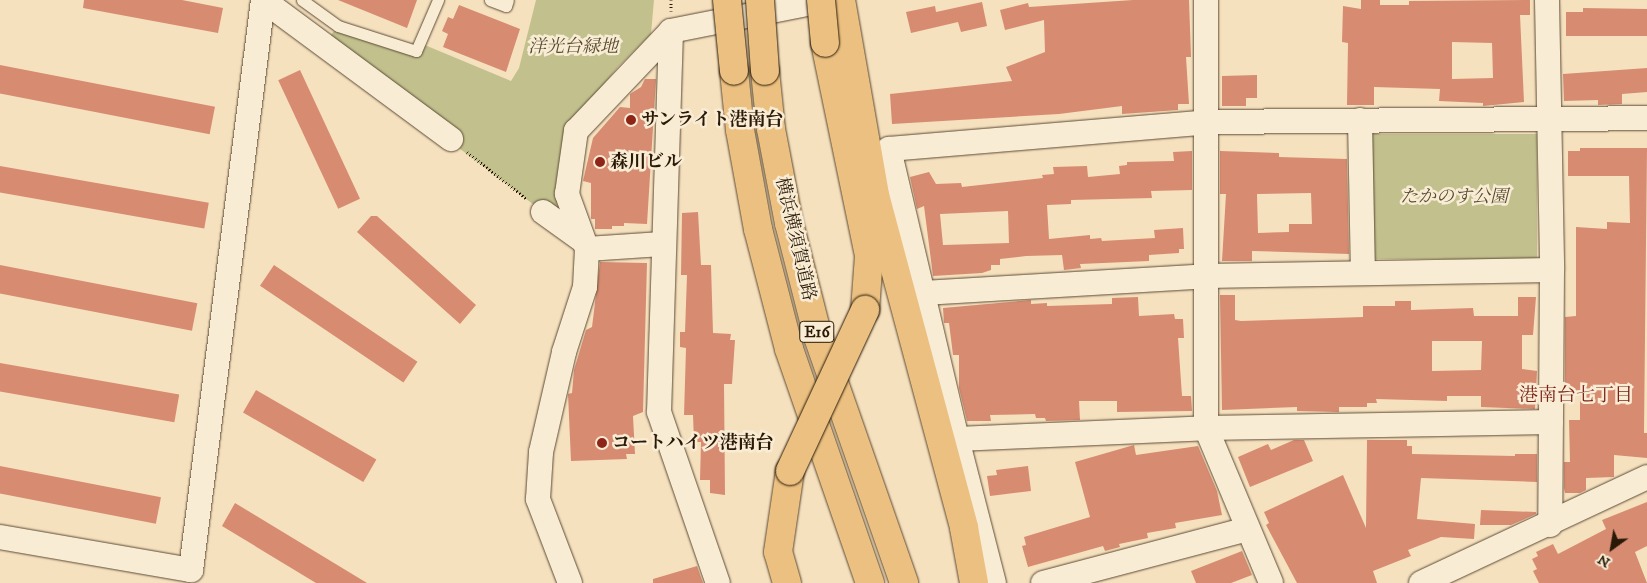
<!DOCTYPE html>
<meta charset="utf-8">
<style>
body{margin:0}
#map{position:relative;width:1647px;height:583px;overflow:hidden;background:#f6e1bf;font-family:"IM FELL DW Pica","Noto Serif JP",serif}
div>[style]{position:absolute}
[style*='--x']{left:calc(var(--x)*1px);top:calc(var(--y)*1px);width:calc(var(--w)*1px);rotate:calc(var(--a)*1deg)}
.green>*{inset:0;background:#c2c18e;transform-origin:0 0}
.building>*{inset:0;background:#d78b71;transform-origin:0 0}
.path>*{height:3px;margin-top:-1.5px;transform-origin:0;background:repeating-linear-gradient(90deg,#291906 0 1px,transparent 0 3.5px)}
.roads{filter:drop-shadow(0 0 1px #5c4b34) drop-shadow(0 0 1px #5c4b34)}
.lane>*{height:11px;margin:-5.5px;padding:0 5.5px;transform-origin:5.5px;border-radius:5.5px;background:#f9ecd5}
.street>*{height:24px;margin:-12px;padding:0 12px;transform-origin:12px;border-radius:12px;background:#f9ecd5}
.highway>*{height:28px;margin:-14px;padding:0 14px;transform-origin:14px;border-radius:14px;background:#ebc080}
.bridges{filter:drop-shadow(0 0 1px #291906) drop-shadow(0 0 1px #291906)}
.highway-bridge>*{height:28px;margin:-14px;padding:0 14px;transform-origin:14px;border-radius:14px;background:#ebc080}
.dots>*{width:14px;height:14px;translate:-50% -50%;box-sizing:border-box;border:2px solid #f9ecd5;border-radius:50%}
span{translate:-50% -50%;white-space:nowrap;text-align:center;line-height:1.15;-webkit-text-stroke:5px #f9ecd5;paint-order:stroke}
.shield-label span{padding:1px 4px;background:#f9ecd5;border:1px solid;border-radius:4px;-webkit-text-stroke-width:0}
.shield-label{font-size:16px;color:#291906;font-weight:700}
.park-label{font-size:18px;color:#574b2f;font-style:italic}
.poi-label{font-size:18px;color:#291906;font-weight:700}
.left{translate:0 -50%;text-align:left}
.street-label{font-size:18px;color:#291906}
.neighbourhood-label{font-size:19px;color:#7a1f14}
.north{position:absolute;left:1587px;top:523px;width:50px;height:50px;-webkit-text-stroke:4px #f9ecd5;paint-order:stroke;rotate:212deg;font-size:14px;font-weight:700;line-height:20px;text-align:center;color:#291906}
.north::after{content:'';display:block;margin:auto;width:18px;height:22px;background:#291906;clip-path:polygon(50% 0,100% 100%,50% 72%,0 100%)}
</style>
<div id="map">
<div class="green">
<div style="clip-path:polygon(536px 0,654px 0,651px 34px,618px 67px,564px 133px,555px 221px,323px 45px,338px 26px,416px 50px,420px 43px,511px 81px,519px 68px)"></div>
<div style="left:1537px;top:134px;width:125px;height:166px;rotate:90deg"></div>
</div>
<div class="building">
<div style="clip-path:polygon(84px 0,182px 0,223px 8px,218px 33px,83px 8px)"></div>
<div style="clip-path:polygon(338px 0,417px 0,407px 28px)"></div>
<div style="clip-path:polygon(1133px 0,1189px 0,1191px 57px,1186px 57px,1189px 104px,1178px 104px,1178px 110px,1122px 114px,1122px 106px,1059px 114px,892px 124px,890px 94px,1012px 81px,1006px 67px,1045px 52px,1044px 20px,1005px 30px,1000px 10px,1028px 3px,1029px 7px)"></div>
<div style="clip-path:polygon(evenodd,1361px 0,1380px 0,1380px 5px,1409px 5px,1409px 1px,1530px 0,1530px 15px,1520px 15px,1524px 102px,1483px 106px,1483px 103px,1439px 101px,1440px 89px,1374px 87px,1374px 105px,1347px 105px,1348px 43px,1342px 42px,1343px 6px,1361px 9px,1361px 0,1452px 42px,1492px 43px,1493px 78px,1452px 79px,1452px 42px)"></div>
<div style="clip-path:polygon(982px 2px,987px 26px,961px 32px,958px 22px,911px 33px,906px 12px,935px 6px,936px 12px)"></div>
<div style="clip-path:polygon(459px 5px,520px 29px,506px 72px,443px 47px,448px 34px,442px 31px,448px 17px,453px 19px)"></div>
<div style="clip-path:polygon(1583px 8px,1647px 9px,1647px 36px,1566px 36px,1566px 12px,1583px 12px)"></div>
<div style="left:0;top:65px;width:219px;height:28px;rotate:11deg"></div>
<div style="clip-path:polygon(1647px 68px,1647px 92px,1622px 94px,1622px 104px,1598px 105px,1598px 100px,1564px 101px,1563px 74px)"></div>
<div style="left:300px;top:70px;width:142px;height:24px;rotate:65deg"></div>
<div style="clip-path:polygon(1257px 75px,1257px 98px,1246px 98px,1246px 106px,1222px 106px,1222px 76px)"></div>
<div style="clip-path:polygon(645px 79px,656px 79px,647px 224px,624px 223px,624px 226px,612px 226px,612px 229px,595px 229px,595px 219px,591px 219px,591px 183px,583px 181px,593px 138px,620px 107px,630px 108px,630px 94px,641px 87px)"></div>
<div style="clip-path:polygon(1580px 148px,1647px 148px,1644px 433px,1647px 433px,1647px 458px,1614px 455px,1614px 477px,1586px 478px,1586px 490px,1580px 493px,1565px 493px,1564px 488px,1564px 462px,1570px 462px,1569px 420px,1580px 420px,1580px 391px,1565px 391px,1565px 317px,1576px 316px,1576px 227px,1607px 229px,1607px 222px,1630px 223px,1629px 176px,1568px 176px,1568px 151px,1580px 151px)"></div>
<div style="clip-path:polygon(evenodd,1192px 151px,1192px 190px,1151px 191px,1152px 198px,1071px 200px,1071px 204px,1047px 205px,1049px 239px,1090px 235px,1090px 239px,1101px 238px,1102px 241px,1155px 238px,1154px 230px,1183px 228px,1184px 249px,1179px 249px,1179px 253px,1149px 255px,1149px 261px,1080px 264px,1081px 268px,1064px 270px,1062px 255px,1026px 256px,1000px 259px,1000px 265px,991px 265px,991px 270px,982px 273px,933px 276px,924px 206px,917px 209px,910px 177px,929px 172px,936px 184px,961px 183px,962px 187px,1043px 178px,1042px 175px,1054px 174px,1053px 167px,1087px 166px,1088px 177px,1120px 174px,1119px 166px,1127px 165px,1127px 162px,1174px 161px,1173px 152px,1192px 151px,1008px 211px,1009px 243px,943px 245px,940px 214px,1008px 211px)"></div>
<div style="clip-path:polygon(evenodd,1220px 151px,1279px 153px,1279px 157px,1347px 159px,1349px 254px,1252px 251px,1252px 261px,1222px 261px,1226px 194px,1220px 194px,1220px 151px,1311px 193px,1312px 224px,1289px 224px,1289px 232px,1258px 233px,1257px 194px,1311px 193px)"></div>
<div style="left:0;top:166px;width:212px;height:26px;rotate:10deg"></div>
<div style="clip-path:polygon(698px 212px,701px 265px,711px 265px,713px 333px,731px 334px,730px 340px,735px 340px,732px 384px,724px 384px,725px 495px,710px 493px,710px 480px,700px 480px,701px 442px,694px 442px,693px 415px,684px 415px,686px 348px,680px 347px,680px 332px,685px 332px,687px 275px,681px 275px,682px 213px)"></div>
<div style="clip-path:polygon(371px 216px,377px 216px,476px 305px,460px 324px,357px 232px)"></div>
<div style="clip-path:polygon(600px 262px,647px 263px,643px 412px,633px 416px,635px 454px,626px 454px,627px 459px,571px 461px,568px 394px,572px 393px,574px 370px,586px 330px,592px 327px)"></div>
<div style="left:0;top:265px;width:201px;height:28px;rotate:11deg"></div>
<div style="left:274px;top:265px;width:173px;height:25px;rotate:34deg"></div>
<div style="clip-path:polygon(evenodd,1220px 295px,1235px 295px,1235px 320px,1241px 321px,1363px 317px,1363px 306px,1395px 306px,1395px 301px,1411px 301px,1411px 310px,1473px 308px,1474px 316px,1518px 316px,1518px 297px,1536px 297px,1533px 335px,1522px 335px,1522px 369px,1537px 371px,1535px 409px,1481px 407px,1481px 396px,1447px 396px,1447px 401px,1376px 399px,1377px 403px,1367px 403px,1367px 407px,1339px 407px,1339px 412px,1297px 411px,1297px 407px,1222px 410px,1220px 295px,1432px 341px,1482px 341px,1481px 370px,1432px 371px,1432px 341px)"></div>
<div style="clip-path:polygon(1138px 297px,1139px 316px,1174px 314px,1175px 319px,1183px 319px,1184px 338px,1178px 338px,1182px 396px,1191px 396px,1192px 411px,1117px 412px,1117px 401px,1079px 401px,1080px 420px,1046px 421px,1045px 418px,1036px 418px,1035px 414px,990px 415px,991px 421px,967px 421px,959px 388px,959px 355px,953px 355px,949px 323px,944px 323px,943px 308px,1031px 300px,1031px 304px,1047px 303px,1047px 306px,1112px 304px,1112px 298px)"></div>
<div style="left:0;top:363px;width:182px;height:28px;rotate:10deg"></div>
<div style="left:256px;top:390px;width:139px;height:26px;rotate:30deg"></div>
<div style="clip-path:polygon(1294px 440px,1304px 440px,1313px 461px,1250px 487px,1238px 457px,1268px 444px,1271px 450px)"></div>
<div style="clip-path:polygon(1367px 440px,1407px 440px,1407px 446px,1412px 446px,1412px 454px,1515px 456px,1515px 454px,1537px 454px,1537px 482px,1421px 478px,1417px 519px,1475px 524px,1474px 539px,1441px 537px,1408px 550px,1411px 556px,1373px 571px,1377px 583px,1297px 583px,1266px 525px,1269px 523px,1264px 512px,1343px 475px,1366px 528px)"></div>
<div style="clip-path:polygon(1134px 445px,1136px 455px,1198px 446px,1217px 491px,1222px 515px,1175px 523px,1176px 528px,1147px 533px,1148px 538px,1119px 544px,1120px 547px,1105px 551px,1103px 546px,1028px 567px,1022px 546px,1026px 545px,1024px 537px,1090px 517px,1075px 462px)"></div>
<div style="left:0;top:466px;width:164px;height:27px;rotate:11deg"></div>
<div style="clip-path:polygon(1028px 466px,1031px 491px,990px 496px,987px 476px,997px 475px,996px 470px)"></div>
<div style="clip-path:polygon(1647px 502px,1647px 546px,1635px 552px,1647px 583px,1539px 583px,1533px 571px,1537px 569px,1532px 559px,1538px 556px,1536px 552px,1553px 544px,1558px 554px,1606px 529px,1602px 520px)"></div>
<div style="clip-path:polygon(235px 503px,367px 583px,316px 583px,222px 526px)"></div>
<div style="clip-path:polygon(1481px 510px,1536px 512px,1536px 514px,1511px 525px,1480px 525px)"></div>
<div style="clip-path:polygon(1242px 551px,1252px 575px,1231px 583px,1196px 583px,1191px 571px)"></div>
<div style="clip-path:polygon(697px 566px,703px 583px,653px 583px,653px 579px)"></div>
</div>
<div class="path">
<div style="--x:671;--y:0;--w:11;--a:90"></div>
<div style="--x:467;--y:152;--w:76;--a:38.1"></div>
</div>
<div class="roads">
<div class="lane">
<div style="--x:302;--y:0;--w:44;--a:35.8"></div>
<div style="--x:338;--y:26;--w:82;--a:17.8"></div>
<div style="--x:416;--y:51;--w:56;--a:-66.7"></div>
<div style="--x:490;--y:0;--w:17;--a:21"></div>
<div style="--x:506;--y:6;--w:6;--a:-72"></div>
</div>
<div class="street">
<div style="--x:263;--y:0;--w:234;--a:36.5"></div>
<div style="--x:1206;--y:0;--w:428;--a:90"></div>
<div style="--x:1206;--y:428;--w:168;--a:67.2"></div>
<div style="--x:1547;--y:0;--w:270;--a:88.9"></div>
<div style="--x:1552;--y:270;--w:255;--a:90.4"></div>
<div style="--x:671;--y:31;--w:381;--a:91.8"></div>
<div style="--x:659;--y:412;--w:181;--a:71"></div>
<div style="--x:1360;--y:120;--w:153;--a:88.9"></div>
<div style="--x:543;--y:212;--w:48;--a:35.7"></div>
<div style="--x:587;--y:249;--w:75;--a:-3.8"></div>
<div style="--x:923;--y:293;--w:284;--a:-3.4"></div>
<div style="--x:1206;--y:276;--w:346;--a:-1"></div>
<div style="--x:957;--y:439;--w:249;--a:-2.5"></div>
<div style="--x:1206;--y:428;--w:345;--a:-1"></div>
<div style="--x:0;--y:537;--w:194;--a:9.8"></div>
<div style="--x:191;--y:570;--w:575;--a:-82.8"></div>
<div style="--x:570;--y:583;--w:90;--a:-110.9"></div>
<div style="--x:538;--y:499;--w:47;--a:-86.3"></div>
<div style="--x:541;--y:452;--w:103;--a:-77"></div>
<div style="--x:564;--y:352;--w:68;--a:-72.1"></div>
<div style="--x:585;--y:287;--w:38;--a:-87"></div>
<div style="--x:587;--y:249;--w:59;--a:-110"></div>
<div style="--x:567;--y:194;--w:64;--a:-81.9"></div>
<div style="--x:576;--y:131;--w:138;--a:-46.5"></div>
<div style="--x:671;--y:31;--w:160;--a:-11.2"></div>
<div style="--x:994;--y:583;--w:149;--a:-104.4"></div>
<div style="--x:957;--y:439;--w:298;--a:-103.2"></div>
<div style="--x:889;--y:149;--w:320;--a:-4.8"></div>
<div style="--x:1208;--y:122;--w:439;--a:-0.5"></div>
<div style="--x:1043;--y:583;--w:211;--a:-14.8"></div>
<div style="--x:1421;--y:583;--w:250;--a:-25.1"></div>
</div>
<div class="highway">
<div style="--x:841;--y:0;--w:198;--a:80.1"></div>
<div style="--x:875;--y:195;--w:345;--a:75"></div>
<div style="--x:964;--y:528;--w:56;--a:79.7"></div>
<div style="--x:825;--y:43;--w:217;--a:78.3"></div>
<div style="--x:869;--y:256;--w:54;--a:94.2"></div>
<div style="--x:734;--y:71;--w:59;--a:84.2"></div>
<div style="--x:740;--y:130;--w:101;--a:79.7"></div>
<div style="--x:758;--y:229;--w:124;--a:75.5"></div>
<div style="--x:789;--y:349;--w:248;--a:70.9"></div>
<div style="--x:765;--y:71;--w:58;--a:84.1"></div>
<div style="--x:771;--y:129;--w:96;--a:79.2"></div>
<div style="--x:789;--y:223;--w:118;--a:75.7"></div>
<div style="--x:818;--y:337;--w:261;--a:70.7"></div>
<div style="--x:787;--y:583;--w:32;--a:-106"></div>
<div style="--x:778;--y:552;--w:82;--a:-81.6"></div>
</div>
</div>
<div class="bridges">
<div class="highway-bridge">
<div style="--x:727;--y:0;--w:71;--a:84.4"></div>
<div style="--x:760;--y:0;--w:71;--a:86"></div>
<div style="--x:821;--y:0;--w:43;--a:84.7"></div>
<div style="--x:790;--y:471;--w:178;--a:-65"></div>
</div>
</div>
<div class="dots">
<div style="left:631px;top:120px;background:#8f2418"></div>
<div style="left:600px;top:162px;background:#8f2418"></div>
<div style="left:602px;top:443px;background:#8f2418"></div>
</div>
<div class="shield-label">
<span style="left:817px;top:332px">E16</span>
</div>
<div class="park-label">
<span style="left:573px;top:47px">洋光台緑地</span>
<span style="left:1454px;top:197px">たかのす公園</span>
</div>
<div class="poi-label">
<span class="left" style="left:641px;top:120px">サンライト港南台</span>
<span class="left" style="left:610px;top:162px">森川ビル</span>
<span class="left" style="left:612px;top:443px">コートハイツ港南台</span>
</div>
<div class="street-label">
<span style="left:795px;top:239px;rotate:77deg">横浜横須賀道路</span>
</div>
<div class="neighbourhood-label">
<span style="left:1576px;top:396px">港南台七丁目</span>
</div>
<div class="north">N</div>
</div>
